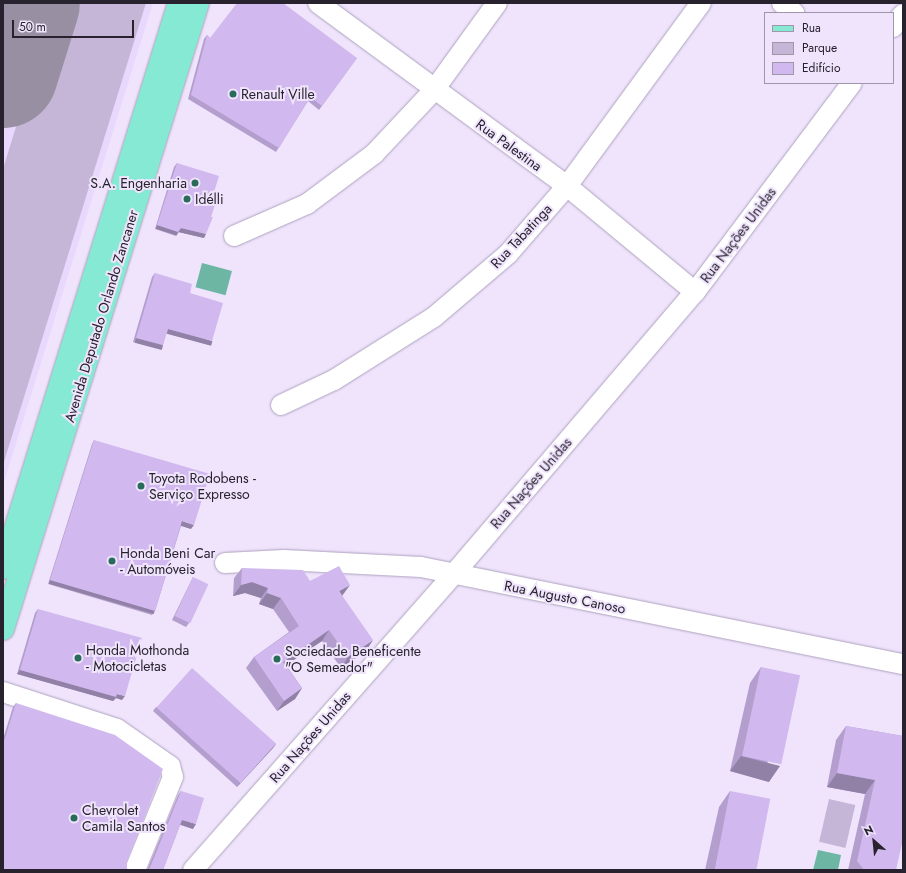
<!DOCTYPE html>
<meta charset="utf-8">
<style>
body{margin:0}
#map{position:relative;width:906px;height:873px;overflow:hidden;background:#efe4fc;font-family:Jost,sans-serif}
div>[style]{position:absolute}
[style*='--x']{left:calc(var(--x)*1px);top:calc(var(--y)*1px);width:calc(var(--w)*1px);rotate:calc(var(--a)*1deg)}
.built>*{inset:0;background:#e9d8fd}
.green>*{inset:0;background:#c5b6d7;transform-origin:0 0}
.water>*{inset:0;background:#6db6a3;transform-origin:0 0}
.runway>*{height:110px;margin:-55px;padding:0 55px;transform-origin:55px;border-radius:55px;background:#9890a2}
.roads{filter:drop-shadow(0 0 1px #aea1be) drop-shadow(0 0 1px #aea1be)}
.minor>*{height:20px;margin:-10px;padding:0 10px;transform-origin:10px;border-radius:10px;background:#fff}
.major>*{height:22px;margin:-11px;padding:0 11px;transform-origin:11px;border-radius:11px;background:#85e9d4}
.wall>*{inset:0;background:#b49ecd}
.shaded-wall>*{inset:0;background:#9281a7;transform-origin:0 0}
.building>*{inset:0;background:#d1b8ee;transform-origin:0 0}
.dots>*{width:11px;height:11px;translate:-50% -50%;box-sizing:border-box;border:2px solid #efe4fc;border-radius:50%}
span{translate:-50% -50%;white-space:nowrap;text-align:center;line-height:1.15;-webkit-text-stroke:4px #efe4fc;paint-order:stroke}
.poi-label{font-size:14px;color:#27222d}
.left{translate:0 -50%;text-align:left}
.right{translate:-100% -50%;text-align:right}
.street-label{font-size:14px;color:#27222d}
.frame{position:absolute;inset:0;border:4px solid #27222d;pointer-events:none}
.legend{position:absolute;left:764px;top:12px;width:130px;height:72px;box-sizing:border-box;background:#efe4fc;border:1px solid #9f96a9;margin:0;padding:5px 7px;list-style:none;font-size:12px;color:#27222d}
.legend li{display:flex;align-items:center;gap:8px;height:20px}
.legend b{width:20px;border:1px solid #9f96a9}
.north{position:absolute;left:854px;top:821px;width:40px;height:40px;-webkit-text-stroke:3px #efe4fc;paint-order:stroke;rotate:333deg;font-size:11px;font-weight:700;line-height:16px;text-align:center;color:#27222d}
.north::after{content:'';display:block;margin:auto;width:14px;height:18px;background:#27222d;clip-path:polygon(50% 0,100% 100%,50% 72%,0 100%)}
.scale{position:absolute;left:12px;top:20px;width:122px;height:18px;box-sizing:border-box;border:2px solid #27222d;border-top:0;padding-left:5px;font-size:12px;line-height:14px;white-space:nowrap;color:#27222d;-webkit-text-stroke:3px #efe4fc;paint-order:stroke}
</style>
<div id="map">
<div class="built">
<div style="clip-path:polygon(3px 3px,153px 3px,3px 485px)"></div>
</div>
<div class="green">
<div style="clip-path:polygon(54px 3px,146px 3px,3px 465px,3px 169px)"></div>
<div style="left:829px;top:799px;width:27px;height:44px;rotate:13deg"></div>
</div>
<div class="water">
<div style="left:202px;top:263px;width:31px;height:25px;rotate:15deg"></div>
<div style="clip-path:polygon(818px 850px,841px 855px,838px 870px,813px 870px)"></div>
</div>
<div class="runway">
<div style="--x:3;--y:73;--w:73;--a:-72.6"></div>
</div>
<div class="roads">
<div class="minor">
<div style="--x:318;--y:3;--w:309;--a:36.3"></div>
<div style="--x:567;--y:186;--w:166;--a:39.6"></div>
<div style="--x:782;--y:3;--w:16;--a:40"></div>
<div style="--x:893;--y:27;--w:16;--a:-52"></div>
<div style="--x:234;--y:236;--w:80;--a:-23.7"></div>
<div style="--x:307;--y:204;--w:84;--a:-36.7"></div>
<div style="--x:374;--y:154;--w:88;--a:-46.8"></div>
<div style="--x:434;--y:90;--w:107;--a:-54.1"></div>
<div style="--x:281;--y:405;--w:59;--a:-25.3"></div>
<div style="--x:334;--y:380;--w:118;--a:-32.2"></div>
<div style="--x:434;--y:317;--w:97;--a:-40.4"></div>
<div style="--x:508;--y:254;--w:90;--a:-49.1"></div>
<div style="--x:567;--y:186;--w:227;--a:-53.8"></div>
<div style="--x:225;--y:563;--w:59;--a:-2.9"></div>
<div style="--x:284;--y:560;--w:137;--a:2.9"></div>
<div style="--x:421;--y:567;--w:492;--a:11.4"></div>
<div style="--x:3;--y:692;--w:120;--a:18"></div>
<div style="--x:117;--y:729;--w:65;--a:34.9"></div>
<div style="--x:170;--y:766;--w:11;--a:75"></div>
<div style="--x:173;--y:777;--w:100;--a:112.2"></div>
<div style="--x:193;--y:870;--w:393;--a:-48.6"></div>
<div style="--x:453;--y:575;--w:372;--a:-49.5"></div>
<div style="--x:695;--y:292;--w:261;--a:-53.1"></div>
</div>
<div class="major">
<div style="--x:3;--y:568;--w:592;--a:-72.7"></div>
<div style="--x:3;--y:629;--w:656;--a:-72.7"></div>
</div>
</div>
<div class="wall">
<div style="clip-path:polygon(207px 35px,210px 38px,357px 58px,319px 110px,308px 101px,276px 152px,188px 99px,204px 39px)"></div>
<div style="clip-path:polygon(177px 163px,211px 202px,204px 238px,179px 232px,176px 236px,155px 229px,174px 167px)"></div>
<div style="clip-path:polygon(155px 273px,190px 293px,209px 345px,166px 333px,163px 345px,160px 349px,133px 342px,152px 277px)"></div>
<div style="clip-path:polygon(94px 440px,191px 529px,181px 526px,155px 611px,152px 615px,48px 584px,92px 444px)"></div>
<div style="clip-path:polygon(242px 568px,310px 581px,342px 596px,366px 651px,341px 668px,322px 641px,286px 665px,302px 688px,295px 699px,277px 711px,246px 668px,254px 657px,289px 632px,273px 609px,259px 604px,261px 598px,245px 593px,233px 596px,234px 578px)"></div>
<div style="clip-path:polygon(193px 577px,189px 623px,186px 627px,172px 620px,191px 581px)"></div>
<div style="clip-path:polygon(38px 609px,122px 700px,116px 698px,113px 701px,17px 674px,35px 613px)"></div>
<div style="clip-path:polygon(761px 667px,769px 782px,730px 771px,750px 683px)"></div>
<div style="clip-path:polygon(16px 703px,127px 862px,127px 868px,3px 870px,3px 739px,13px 707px)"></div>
<div style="clip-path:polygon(156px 707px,276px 744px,273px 748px,237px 787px,153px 711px)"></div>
<div style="clip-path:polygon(846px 726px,903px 736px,896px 870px,848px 870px,865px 794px,827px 787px,836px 740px)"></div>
<div style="clip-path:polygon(181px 791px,193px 829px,180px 825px,163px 870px,147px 870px,178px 795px)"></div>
<div style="clip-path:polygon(730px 791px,754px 870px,705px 870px,719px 807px)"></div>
</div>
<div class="shaded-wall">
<div style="left:157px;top:225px;width:22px;height:4px;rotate:18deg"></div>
<div style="clip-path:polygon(181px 228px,206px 234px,204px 238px,178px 232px)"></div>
<div style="left:168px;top:329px;width:46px;height:5px;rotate:15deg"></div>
<div style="left:136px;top:338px;width:28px;height:5px;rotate:15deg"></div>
<div style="clip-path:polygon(182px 521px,194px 525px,191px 529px,179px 525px)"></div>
<div style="left:50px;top:580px;width:109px;height:4px;rotate:16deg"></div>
<div style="clip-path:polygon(252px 582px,268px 588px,261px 598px,245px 593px,233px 596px,241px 585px)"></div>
<div style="clip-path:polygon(350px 585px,342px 596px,339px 591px)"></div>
<div style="clip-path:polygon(267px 593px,281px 598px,273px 609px,259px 604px)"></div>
<div style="clip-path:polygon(329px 630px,322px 641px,276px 672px,283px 662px)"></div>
<div style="clip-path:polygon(373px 640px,366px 651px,341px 668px,348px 657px)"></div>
<div style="clip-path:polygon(20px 670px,117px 694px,125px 696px,122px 700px,116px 698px,113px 701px,17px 674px)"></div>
<div style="clip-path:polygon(302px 688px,295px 699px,277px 711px,284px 701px)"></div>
<div style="clip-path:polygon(276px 744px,273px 748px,237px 787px,240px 783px)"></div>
<div style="clip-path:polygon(741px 756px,780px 766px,769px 782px,730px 771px)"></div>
<div style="clip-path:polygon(837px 773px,875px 780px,865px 794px,827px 787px)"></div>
<div style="clip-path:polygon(182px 820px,196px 824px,193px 829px,179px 824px)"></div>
</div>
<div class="building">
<div style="clip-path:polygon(237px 3px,283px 3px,357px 58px,322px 106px,310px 97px,279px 148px,191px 95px,207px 35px,210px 38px)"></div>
<div style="clip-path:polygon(177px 163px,219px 176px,211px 202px,215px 205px,211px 217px,213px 217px,206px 234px,181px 228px,178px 232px,157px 225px)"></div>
<div style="clip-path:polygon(155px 273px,192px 284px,190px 293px,223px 303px,212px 341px,168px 329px,163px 345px,136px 338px)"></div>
<div style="clip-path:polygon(94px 440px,210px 474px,194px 525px,182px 521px,155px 611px,50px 580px)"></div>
<div style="clip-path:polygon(339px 566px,350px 585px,339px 591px,373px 640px,348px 657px,329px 630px,283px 662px,302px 688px,284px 701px,254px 657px,299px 626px,281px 598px,267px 593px,268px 588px,252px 582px,241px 585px,242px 568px,303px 570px,310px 581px)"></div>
<div style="left:193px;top:577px;width:17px;height:43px;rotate:25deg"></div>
<div style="clip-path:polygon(38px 609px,142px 638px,125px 696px,117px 694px,116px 697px,20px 670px)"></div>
<div style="left:761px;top:667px;width:40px;height:91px;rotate:12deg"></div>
<div style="left:192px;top:668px;width:113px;height:53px;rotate:42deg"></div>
<div style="clip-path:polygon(16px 703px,115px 735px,163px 769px,127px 862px,127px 868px,128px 870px,3px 870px,3px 744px)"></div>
<div style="clip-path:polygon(846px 726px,903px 736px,903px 839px,896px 870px,864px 870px,857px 861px,875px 780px,837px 773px)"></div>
<div style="clip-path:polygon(181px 791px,204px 798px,196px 824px,182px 820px,163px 870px,149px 870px)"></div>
<div style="left:730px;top:791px;width:41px;height:81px;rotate:11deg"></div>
</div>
<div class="dots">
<div style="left:233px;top:94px;background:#286b5b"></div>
<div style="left:195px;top:183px;background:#286b5b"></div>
<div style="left:187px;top:199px;background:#286b5b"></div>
<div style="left:141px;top:486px;background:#286b5b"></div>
<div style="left:112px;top:561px;background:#286b5b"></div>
<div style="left:78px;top:658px;background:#286b5b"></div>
<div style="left:277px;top:659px;background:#286b5b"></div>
<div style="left:74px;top:818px;background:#286b5b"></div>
</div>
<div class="poi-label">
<span class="left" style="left:241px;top:94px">Renault Ville</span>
<span class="right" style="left:187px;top:183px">S.A. Engenharia</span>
<span class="left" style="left:195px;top:199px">Idélli</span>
<span class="left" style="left:149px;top:486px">Toyota Rodobens -<br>Serviço Expresso</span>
<span class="left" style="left:120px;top:561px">Honda Beni Car<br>- Automóveis</span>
<span class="left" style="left:86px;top:658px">Honda Mothonda<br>- Motocicletas</span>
<span class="left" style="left:285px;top:659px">Sociedade Beneficente<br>"O Semeador"</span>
<span class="left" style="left:82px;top:818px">Chevrolet<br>Camila Santos</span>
</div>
<div class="street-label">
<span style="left:509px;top:145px;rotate:36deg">Rua Palestina</span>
<span style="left:738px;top:235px;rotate:-53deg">Rua Nações Unidas</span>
<span style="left:521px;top:236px;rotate:-47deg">Rua Tabatinga</span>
<span style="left:101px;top:316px;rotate:-73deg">Avenida Deputado Orlando Zancaner</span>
<span style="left:531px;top:483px;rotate:-49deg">Rua Nações Unidas</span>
<span style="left:565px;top:597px;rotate:11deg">Rua Augusto Canoso</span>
<span style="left:310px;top:737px;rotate:-49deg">Rua Nações Unidas</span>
</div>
<div class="frame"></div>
<ul class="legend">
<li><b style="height:5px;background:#85e9d4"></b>Rua</li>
<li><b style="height:11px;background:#c5b6d7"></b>Parque</li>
<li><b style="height:11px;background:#d1b8ee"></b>Edifício</li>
</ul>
<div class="north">N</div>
<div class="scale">50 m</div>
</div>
